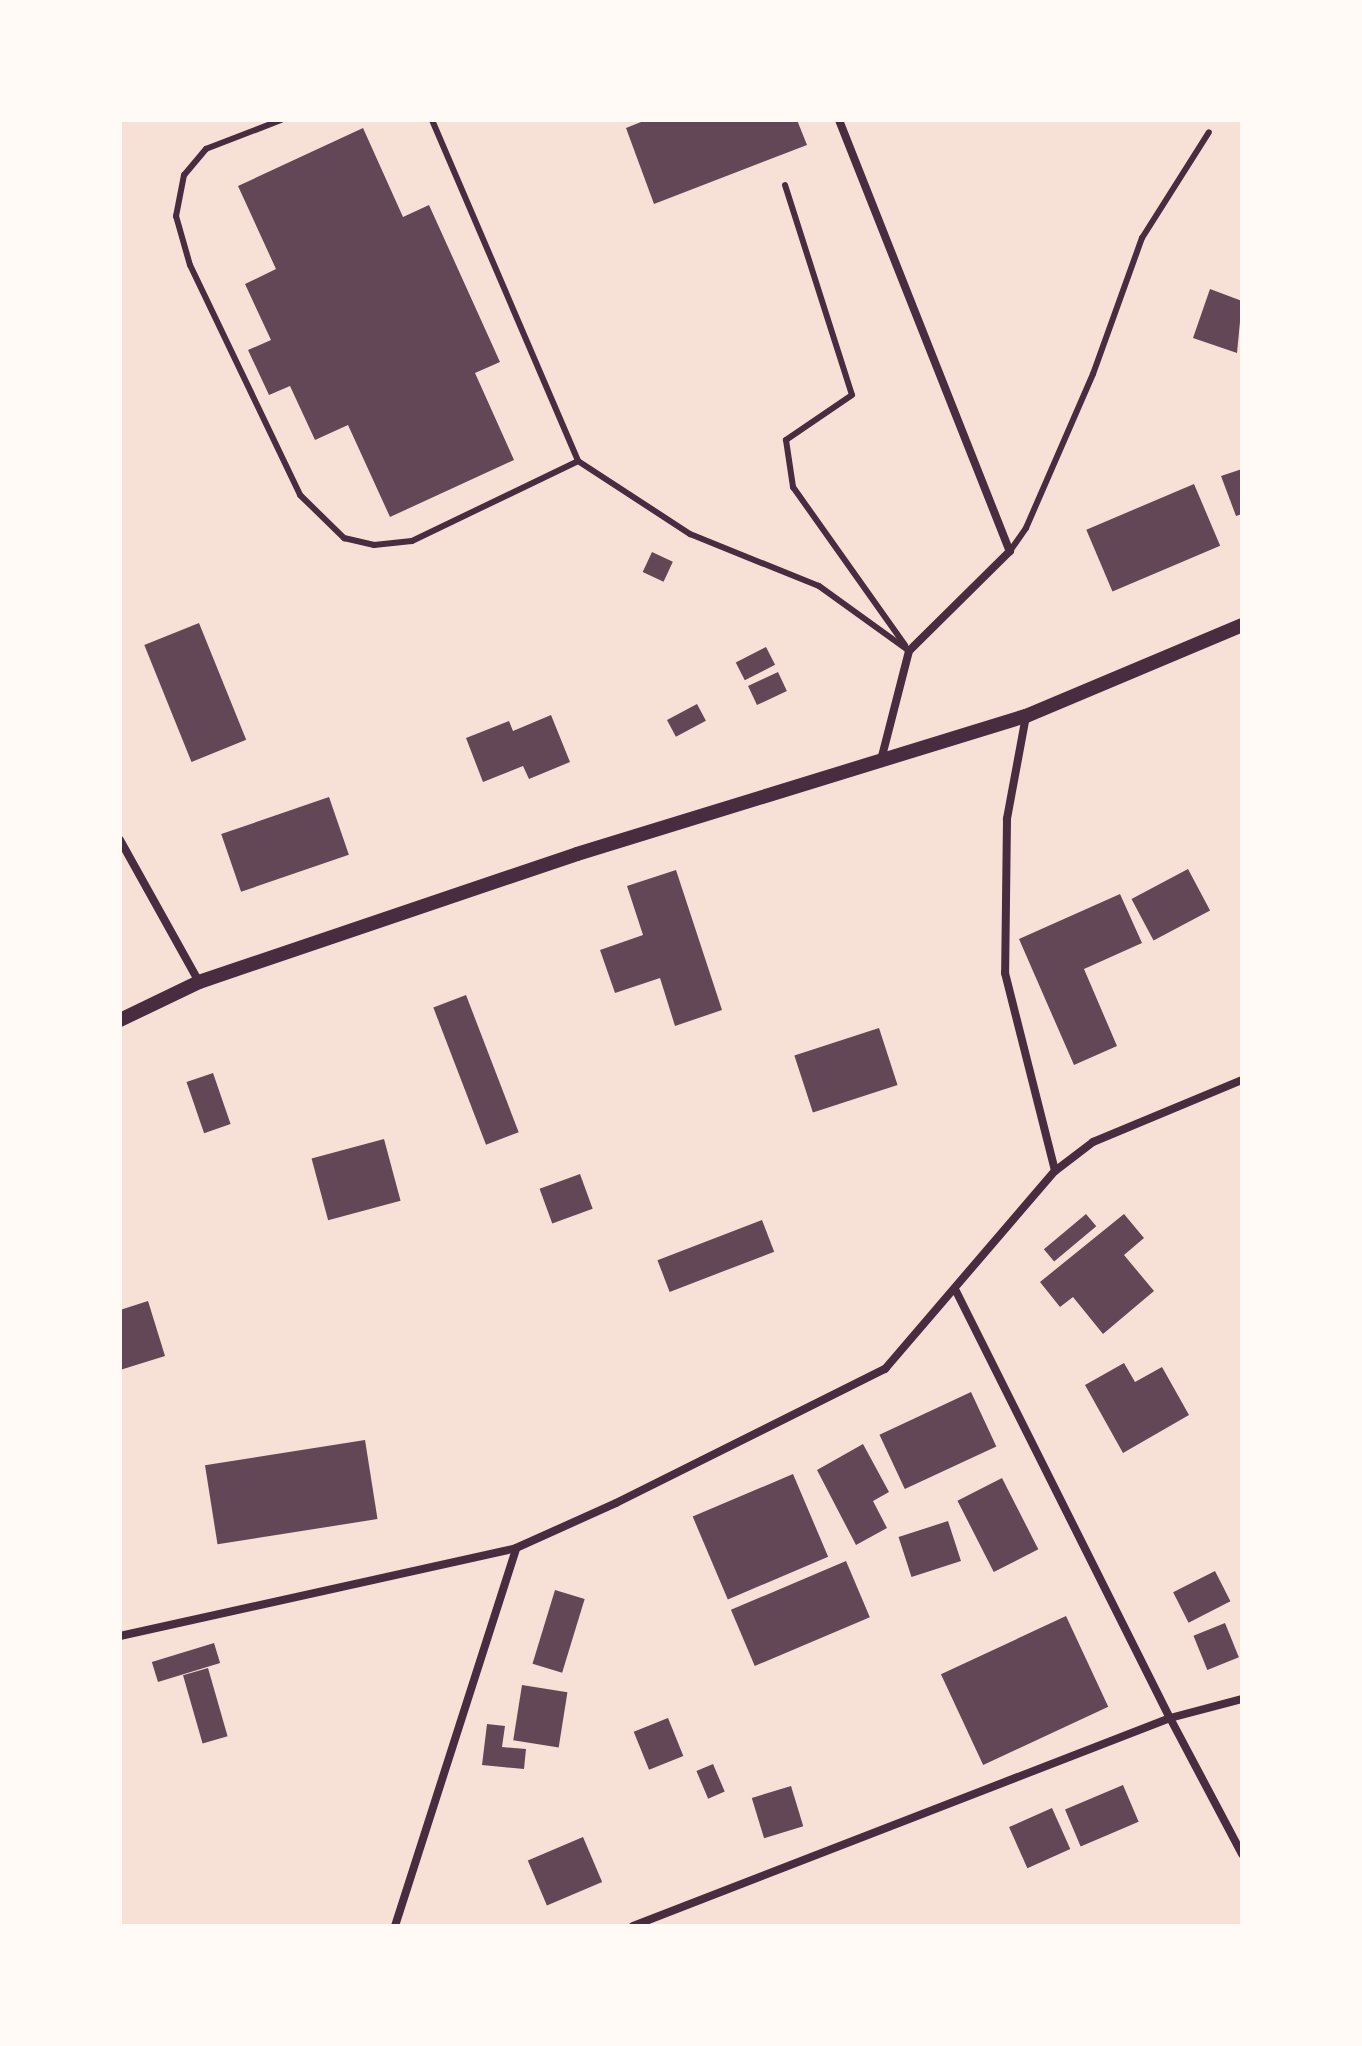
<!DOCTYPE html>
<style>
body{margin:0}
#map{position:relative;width:1362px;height:2046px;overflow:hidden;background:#f7e1d7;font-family:Commissioner,sans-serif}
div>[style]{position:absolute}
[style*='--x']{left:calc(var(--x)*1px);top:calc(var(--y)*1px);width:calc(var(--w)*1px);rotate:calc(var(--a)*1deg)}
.building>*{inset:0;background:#644757;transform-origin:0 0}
.service>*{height:6px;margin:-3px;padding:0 3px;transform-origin:3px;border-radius:3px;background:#4a2c40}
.minor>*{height:8px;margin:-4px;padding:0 4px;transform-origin:4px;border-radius:4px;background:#4a2c40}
.tertiary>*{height:14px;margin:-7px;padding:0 7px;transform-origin:7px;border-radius:7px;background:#4a2c40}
span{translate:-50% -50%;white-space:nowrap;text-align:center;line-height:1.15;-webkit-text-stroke:7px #fffaf5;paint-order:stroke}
.frame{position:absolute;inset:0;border:122px solid #fffaf5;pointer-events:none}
</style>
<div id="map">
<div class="building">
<div style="clip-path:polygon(646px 120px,797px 120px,807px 145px,654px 204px,626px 128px)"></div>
<div style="clip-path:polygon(363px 128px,403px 217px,429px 205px,500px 362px,475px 373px,514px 460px,390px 517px,348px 425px,315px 440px,290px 386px,269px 395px,248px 350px,271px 340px,245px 284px,276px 269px,238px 186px)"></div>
<div style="clip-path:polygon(1210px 289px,1242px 301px,1237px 353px,1193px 338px)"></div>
<div style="clip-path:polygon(1242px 469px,1242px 514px,1236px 516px,1221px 476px)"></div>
<div style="left:1194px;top:484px;width:67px;height:117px;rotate:67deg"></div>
<div style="left:652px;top:552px;width:23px;height:22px;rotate:25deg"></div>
<div style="left:199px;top:623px;width:126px;height:59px;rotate:68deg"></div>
<div style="left:766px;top:647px;width:20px;height:34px;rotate:63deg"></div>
<div style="left:778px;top:672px;width:21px;height:33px;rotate:65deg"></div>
<div style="left:697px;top:704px;width:19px;height:34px;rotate:62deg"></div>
<div style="clip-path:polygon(551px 715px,570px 762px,529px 779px,523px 766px,483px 782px,466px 738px,509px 721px,513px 731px)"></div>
<div style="left:329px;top:797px;width:61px;height:114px;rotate:71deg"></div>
<div style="left:1188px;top:869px;width:47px;height:64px;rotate:62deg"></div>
<div style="clip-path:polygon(676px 870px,722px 1010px,675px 1026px,660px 978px,615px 993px,600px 950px,643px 935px,627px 886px)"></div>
<div style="clip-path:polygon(1120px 894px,1142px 943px,1084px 969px,1117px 1046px,1074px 1065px,1019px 939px)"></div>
<div style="left:466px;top:995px;width:147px;height:35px;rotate:69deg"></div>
<div style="left:879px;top:1028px;width:60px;height:89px;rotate:72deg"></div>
<div style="left:213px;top:1073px;width:54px;height:28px;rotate:71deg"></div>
<div style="left:384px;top:1139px;width:64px;height:75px;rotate:75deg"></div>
<div style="left:580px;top:1174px;width:37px;height:43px;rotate:70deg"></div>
<div style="left:1086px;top:1214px;width:16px;height:55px;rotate:50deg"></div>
<div style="clip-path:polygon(1124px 1214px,1144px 1238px,1124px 1255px,1154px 1291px,1103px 1334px,1073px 1297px,1060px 1307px,1040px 1282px)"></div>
<div style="left:762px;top:1220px;width:34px;height:112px;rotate:69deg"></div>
<div style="clip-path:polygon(148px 1301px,165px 1356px,120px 1370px,120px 1310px)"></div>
<div style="clip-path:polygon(1124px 1363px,1135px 1382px,1162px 1367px,1189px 1415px,1123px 1453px,1085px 1385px)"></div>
<div style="left:971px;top:1392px;width:60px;height:101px;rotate:65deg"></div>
<div style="left:365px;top:1440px;width:80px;height:162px;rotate:81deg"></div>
<div style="clip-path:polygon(863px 1444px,889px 1492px,873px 1501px,887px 1528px,856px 1545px,817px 1470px)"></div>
<div style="left:793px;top:1474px;width:90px;height:109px;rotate:67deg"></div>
<div style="left:1002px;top:1478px;width:80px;height:50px;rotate:63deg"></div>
<div style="left:948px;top:1521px;width:42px;height:52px;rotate:72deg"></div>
<div style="left:846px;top:1561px;width:61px;height:125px;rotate:67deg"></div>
<div style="left:1215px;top:1571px;width:34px;height:47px;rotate:63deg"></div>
<div style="left:555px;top:1590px;width:31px;height:77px;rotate:17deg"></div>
<div style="left:1066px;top:1616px;width:100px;height:138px;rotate:65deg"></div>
<div style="left:1225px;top:1623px;width:37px;height:34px;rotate:68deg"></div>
<div style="left:214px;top:1643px;width:21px;height:65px;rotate:73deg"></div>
<div style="left:208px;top:1668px;width:71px;height:26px;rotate:74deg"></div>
<div style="left:522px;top:1685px;width:46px;height:56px;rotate:9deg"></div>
<div style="left:668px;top:1718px;width:41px;height:37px;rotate:68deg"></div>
<div style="clip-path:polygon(487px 1724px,505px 1726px,502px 1747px,526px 1749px,524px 1769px,482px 1765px)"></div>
<div style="left:713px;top:1764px;width:30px;height:18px;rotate:67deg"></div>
<div style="left:1123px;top:1785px;width:40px;height:63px;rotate:67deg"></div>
<div style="left:791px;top:1786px;width:42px;height:41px;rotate:73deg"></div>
<div style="left:1052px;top:1808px;width:45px;height:47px;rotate:66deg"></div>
<div style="left:583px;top:1837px;width:49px;height:60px;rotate:67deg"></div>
</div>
<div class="service">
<div style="--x:281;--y:120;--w:80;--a:158.9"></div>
<div style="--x:206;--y:149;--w:34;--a:130"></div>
<div style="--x:184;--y:175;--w:42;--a:101"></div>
<div style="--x:176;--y:216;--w:51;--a:74.1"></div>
<div style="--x:190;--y:265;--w:255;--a:64.4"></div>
<div style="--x:300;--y:495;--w:62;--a:44.3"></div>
<div style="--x:344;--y:538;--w:31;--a:13"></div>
<div style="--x:374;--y:545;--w:38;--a:-6"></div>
<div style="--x:412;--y:541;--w:184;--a:-25.7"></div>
<div style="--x:432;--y:120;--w:371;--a:66.8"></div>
<div style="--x:578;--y:461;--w:134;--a:33.1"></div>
<div style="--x:690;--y:534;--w:139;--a:22"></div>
<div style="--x:819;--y:586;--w:111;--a:35.8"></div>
<div style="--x:785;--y:185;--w:220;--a:72.3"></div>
<div style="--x:852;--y:395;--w:80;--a:145.7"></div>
<div style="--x:786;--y:440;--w:48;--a:81.5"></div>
<div style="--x:793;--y:487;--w:194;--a:54.7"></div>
<div style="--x:1010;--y:551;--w:28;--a:-55"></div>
<div style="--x:1026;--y:528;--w:168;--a:-66.5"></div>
<div style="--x:1093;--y:374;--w:145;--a:-70.2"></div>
<div style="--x:1142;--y:238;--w:125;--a:-57.7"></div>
</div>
<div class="minor">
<div style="--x:839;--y:120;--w:464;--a:68.4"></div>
<div style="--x:1010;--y:551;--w:142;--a:135.3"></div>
<div style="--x:909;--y:651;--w:113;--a:104.4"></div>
<div style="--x:1026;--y:716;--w:105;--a:100.5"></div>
<div style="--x:1007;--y:819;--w:154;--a:90.7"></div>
<div style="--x:1005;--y:973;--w:204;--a:75.8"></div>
<div style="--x:120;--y:840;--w:162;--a:60.9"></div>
<div style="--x:956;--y:1291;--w:478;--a:63.4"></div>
<div style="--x:1170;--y:1718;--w:74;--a:-14.8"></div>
<div style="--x:120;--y:1636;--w:406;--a:-12.5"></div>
<div style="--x:516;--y:1548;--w:110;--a:-24.2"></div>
<div style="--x:616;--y:1503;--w:301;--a:-26.5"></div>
<div style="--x:885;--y:1369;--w:261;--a:-49.4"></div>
<div style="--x:1055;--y:1171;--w:48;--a:-37.3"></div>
<div style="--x:1093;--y:1142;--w:161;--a:-22.6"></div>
<div style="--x:395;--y:1926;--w:397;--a:-72.2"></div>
<div style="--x:633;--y:1926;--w:576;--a:-21.17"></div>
<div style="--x:1170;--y:1718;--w:154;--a:62.1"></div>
</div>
<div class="tertiary">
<div style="--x:120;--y:1020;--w:88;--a:-25.7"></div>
<div style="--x:199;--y:982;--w:399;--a:-18.7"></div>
<div style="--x:577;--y:854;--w:470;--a:-17.1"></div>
<div style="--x:1026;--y:716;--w:234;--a:-22.8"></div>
</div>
<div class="frame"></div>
</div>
